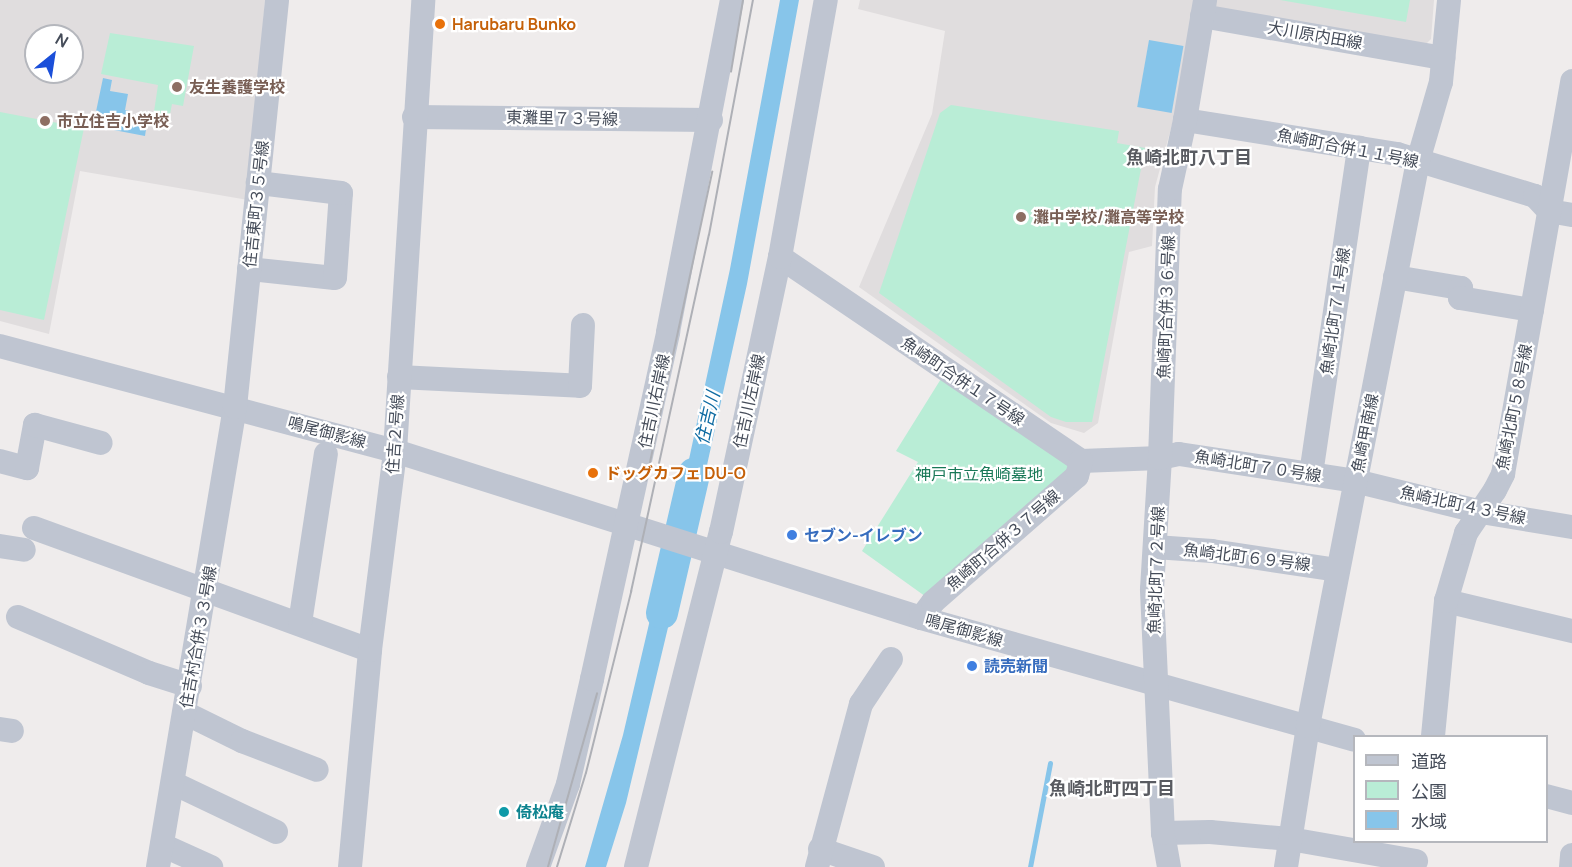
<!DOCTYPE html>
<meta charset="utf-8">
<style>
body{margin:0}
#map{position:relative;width:1572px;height:867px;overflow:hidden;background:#efecec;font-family:Manrope,"Noto Sans JP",sans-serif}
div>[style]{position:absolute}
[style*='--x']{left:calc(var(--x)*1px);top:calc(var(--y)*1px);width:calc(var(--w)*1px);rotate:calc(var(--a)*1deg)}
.education>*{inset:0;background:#e0ddde}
.green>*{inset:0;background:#b9edd6}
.water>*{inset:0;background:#87c5ea;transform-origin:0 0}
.stream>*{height:5px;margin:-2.5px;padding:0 2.5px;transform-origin:2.5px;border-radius:2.5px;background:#87c5ea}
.river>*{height:32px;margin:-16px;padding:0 16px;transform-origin:16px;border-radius:16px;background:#87c5ea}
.minor>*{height:24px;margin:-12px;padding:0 12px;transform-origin:12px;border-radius:12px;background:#bfc5d1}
.tram>*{height:1.5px;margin:-0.75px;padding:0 0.75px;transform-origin:0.75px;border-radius:0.75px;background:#aeb0b6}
.dots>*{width:16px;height:16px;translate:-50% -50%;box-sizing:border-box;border:3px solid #fff;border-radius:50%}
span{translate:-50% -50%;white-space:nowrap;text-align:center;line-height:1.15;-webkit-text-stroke:4.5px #fff;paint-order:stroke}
.food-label{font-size:16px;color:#c56008;font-weight:700}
.left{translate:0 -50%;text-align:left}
.street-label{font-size:16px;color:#454c59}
.education-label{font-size:16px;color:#785e54;font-weight:700}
.park-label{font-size:16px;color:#187857}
.shop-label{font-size:16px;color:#366cbe;font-weight:700}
.culture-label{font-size:16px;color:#0d838f;font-weight:700}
.neighbourhood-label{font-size:18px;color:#595b61;font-weight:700}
.water-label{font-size:18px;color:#0e6ba2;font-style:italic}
.legend{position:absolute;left:1353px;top:735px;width:195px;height:108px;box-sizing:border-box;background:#fff;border:2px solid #b5b7bd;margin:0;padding:8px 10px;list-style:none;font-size:18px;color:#454c59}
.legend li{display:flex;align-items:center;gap:12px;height:30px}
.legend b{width:30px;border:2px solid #b5b7bd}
.north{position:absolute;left:24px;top:24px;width:60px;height:60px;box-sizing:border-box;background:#fff;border:2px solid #b5b7bd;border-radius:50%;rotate:30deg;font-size:16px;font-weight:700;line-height:24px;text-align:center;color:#454c59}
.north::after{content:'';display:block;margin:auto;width:21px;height:27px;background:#1b4fd9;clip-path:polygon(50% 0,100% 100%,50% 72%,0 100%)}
</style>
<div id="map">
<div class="education">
<div style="clip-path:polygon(evenodd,0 0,265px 0,248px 200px,80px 171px,49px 334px,0 321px,0 0,36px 36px,72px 36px,72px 72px,36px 72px,36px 36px)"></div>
<div style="clip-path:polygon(860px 0,1198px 0,1173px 121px,1155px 187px,1152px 246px,1129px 252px,1098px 423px,1084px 433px,1051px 423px,859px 287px,932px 114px,945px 31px,858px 9px)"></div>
<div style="clip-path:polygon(1214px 0,1434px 0,1431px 39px,1422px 48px,1219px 12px,1213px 5px)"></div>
</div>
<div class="green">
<div style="clip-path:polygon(1280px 0,1410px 0,1406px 22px)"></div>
<div style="clip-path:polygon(110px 33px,194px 46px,183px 106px,172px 104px,167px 129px,152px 125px,158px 85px,101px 74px)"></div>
<div style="clip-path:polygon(951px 105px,1119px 131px,1117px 143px,1145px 148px,1092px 422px,1066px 422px,1051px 417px,879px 293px,940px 113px)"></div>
<div style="clip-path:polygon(0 112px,84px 128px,44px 320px,0 310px)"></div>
<div style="clip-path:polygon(944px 374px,1070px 463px,1070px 475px,929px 599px,862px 551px,918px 462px,896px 451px)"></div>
</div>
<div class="water">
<div style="clip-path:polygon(780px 0,799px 0,747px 284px,694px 524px,689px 517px,677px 515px,730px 269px)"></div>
<div style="left:1149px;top:40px;width:35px;height:68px;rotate:10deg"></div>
<div style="clip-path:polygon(103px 78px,112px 80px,110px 91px,128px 94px,125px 110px,130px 111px,129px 119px,147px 123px,145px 136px,93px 126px)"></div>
<div style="clip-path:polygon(663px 564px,672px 570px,682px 569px,626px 803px,606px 867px,585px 867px,623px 735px)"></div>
</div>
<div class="stream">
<div style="--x:1030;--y:867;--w:106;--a:-79.1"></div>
</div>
<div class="river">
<div style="--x:662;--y:613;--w:143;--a:-77"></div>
</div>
<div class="minor">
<div style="--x:1202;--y:16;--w:245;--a:9.9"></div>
<div style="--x:414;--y:117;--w:297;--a:0.6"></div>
<div style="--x:1185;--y:120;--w:215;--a:9.1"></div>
<div style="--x:1397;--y:154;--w:144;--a:16.9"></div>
<div style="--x:1535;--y:196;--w:21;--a:47"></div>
<div style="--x:1549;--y:211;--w:23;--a:10"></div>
<div style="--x:780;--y:257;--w:364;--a:34.1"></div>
<div style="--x:1081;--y:461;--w:79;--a:-2.2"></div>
<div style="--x:1160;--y:458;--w:19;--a:-12"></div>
<div style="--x:1179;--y:454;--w:178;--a:8.7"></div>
<div style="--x:1355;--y:481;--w:130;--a:13.8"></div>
<div style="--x:1481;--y:512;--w:92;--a:9.4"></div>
<div style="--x:249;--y:269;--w:86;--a:6"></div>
<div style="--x:335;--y:278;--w:85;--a:-86"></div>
<div style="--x:341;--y:193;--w:84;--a:-173.1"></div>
<div style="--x:1395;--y:277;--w:67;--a:9.5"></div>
<div style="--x:1461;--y:288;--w:10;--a:96"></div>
<div style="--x:1460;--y:298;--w:73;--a:9.5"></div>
<div style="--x:0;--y:346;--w:409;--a:14.9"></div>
<div style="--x:395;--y:451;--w:552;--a:17.61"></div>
<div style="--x:921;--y:618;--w:450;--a:15.7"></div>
<div style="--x:399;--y:377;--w:181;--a:2.8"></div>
<div style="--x:580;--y:386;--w:61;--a:-87.2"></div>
<div style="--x:0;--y:461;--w:28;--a:15"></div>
<div style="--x:27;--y:468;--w:44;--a:-79.5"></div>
<div style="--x:35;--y:425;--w:68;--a:15.3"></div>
<div style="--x:1311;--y:474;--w:330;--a:-81.6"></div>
<div style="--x:34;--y:528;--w:357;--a:20"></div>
<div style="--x:0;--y:546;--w:24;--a:9"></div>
<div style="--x:1155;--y:547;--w:57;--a:4"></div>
<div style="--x:1212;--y:551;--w:127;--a:8.6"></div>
<div style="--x:1446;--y:601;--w:130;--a:13.4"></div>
<div style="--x:18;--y:617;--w:142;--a:23.1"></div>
<div style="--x:149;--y:673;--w:43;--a:17.6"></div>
<div style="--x:921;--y:618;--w:20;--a:-53"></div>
<div style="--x:933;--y:602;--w:191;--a:-41.2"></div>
<div style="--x:1077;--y:476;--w:16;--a:-75"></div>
<div style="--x:300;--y:623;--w:171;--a:-81.3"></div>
<div style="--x:185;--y:713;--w:64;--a:26.2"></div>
<div style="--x:242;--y:741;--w:80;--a:21.1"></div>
<div style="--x:0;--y:729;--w:12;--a:9"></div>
<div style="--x:1433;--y:736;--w:136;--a:-84.5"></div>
<div style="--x:1446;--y:601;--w:71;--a:-73.6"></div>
<div style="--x:1466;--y:533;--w:52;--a:-56"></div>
<div style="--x:1495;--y:490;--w:18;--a:-63"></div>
<div style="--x:1503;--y:474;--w:399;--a:-80"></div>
<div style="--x:173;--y:783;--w:114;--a:25.4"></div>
<div style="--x:1546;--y:796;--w:27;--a:15"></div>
<div style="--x:1163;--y:833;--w:47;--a:-1.2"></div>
<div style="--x:1210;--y:832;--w:80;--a:5"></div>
<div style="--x:1290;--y:839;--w:128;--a:9.9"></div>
<div style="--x:162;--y:845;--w:54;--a:24.2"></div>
<div style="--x:820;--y:849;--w:56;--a:18.8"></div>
<div style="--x:158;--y:867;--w:466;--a:-80.5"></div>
<div style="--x:235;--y:407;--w:409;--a:-84.1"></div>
<div style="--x:350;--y:867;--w:218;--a:-84.7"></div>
<div style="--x:370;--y:650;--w:201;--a:-82.8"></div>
<div style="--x:395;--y:451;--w:452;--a:-86.4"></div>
<div style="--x:538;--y:867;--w:88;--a:-70.1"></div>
<div style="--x:568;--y:784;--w:108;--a:-77.1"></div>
<div style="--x:592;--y:679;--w:355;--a:-77.6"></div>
<div style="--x:668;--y:332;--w:338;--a:-79.1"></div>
<div style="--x:636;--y:867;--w:346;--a:-75.8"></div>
<div style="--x:721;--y:532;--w:281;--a:-77.9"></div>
<div style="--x:780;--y:257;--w:261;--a:-79.9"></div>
<div style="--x:817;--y:867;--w:169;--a:-74.9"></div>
<div style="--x:861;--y:704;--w:54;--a:-56.3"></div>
<div style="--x:1169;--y:867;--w:35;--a:-100"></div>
<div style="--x:1163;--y:833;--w:244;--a:-92.6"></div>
<div style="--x:1152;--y:589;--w:131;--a:-86.5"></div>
<div style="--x:1160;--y:458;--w:269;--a:-87.9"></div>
<div style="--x:1170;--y:189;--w:71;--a:-77.7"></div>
<div style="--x:1185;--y:120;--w:122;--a:-80.5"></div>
<div style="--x:1286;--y:867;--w:143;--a:-81.1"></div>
<div style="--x:1308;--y:726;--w:576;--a:-78.98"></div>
<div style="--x:1418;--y:161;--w:82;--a:-73.8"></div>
<div style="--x:1441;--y:82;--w:82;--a:-84.4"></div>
<div style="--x:1571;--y:867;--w:12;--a:-85"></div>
</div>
<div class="tram">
<div style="--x:731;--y:72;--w:73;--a:-80.5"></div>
<div style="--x:646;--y:481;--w:316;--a:-77.9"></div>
<div style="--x:548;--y:867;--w:180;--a:-74.2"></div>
<div style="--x:557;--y:867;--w:98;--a:-72.9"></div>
<div style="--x:586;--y:773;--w:187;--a:-76"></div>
<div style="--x:631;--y:592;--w:365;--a:-77.7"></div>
<div style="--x:709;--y:235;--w:239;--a:-79.4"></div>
</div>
<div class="dots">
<div style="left:440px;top:24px;background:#e8710a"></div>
<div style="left:177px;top:87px;background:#8d6e63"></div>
<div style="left:45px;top:121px;background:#8d6e63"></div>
<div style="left:1021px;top:217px;background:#8d6e63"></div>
<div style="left:593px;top:473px;background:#e8710a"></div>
<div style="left:792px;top:535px;background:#3f7fe0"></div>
<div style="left:972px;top:666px;background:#3f7fe0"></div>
<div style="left:504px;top:812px;background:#0f9aa8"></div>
</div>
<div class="food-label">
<span class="left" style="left:452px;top:24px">Harubaru Bunko</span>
<span class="left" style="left:605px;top:473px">ドッグカフェ DU-O</span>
</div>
<div class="street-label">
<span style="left:1315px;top:35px;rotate:10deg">大川原内田線</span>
<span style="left:562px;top:118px;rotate:1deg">東灘里７３号線</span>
<span style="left:1348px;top:148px;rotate:11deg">魚崎町合併１１号線</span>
<span style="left:256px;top:204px;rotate:-84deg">住吉東町３５号線</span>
<span style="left:1166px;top:307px;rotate:-88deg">魚崎町合併３６号線</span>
<span style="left:1335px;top:311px;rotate:-82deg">魚崎北町７１号線</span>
<span style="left:963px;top:381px;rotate:34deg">魚崎町合併１７号線</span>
<span style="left:654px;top:401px;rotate:-78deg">住吉川右岸線</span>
<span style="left:749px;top:401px;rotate:-78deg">住吉川左岸線</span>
<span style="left:1514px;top:407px;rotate:-79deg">魚崎北町５８号線</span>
<span style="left:327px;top:432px;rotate:15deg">鳴尾御影線</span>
<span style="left:1365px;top:433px;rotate:-79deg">魚崎甲南線</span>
<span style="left:395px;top:434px;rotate:-86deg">住吉２号線</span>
<span style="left:1258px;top:466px;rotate:9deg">魚崎北町７０号線</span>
<span style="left:1463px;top:505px;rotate:12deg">魚崎北町４３号線</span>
<span style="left:1003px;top:540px;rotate:-41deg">魚崎町合併３７号線</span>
<span style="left:1247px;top:557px;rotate:7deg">魚崎北町６９号線</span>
<span style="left:1156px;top:570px;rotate:-88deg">魚崎北町７２号線</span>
<span style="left:964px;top:630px;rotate:16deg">鳴尾御影線</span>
<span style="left:198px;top:637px;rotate:-80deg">住吉村合併３３号線</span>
</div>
<div class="education-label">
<span class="left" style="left:189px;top:87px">友生養護学校</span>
<span class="left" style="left:57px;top:121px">市立住吉小学校</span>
<span class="left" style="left:1033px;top:217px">灘中学校/灘高等学校</span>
</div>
<div class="park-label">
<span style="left:979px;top:474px">神戸市立魚崎墓地</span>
</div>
<div class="shop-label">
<span class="left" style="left:804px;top:535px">セブン-イレブン</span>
<span class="left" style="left:984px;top:666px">読売新聞</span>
</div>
<div class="culture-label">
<span class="left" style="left:516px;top:812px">倚松庵</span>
</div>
<div class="neighbourhood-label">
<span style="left:1189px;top:157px">魚崎北町八丁目</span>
<span style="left:1112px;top:788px">魚崎北町四丁目</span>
</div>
<div class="water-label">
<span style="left:707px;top:418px;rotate:-77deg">住吉川</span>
</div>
<ul class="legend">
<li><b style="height:8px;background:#bfc5d1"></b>道路</li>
<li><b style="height:16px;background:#b9edd6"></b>公園</li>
<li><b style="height:16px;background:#87c5ea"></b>水域</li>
</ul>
<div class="north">N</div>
</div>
